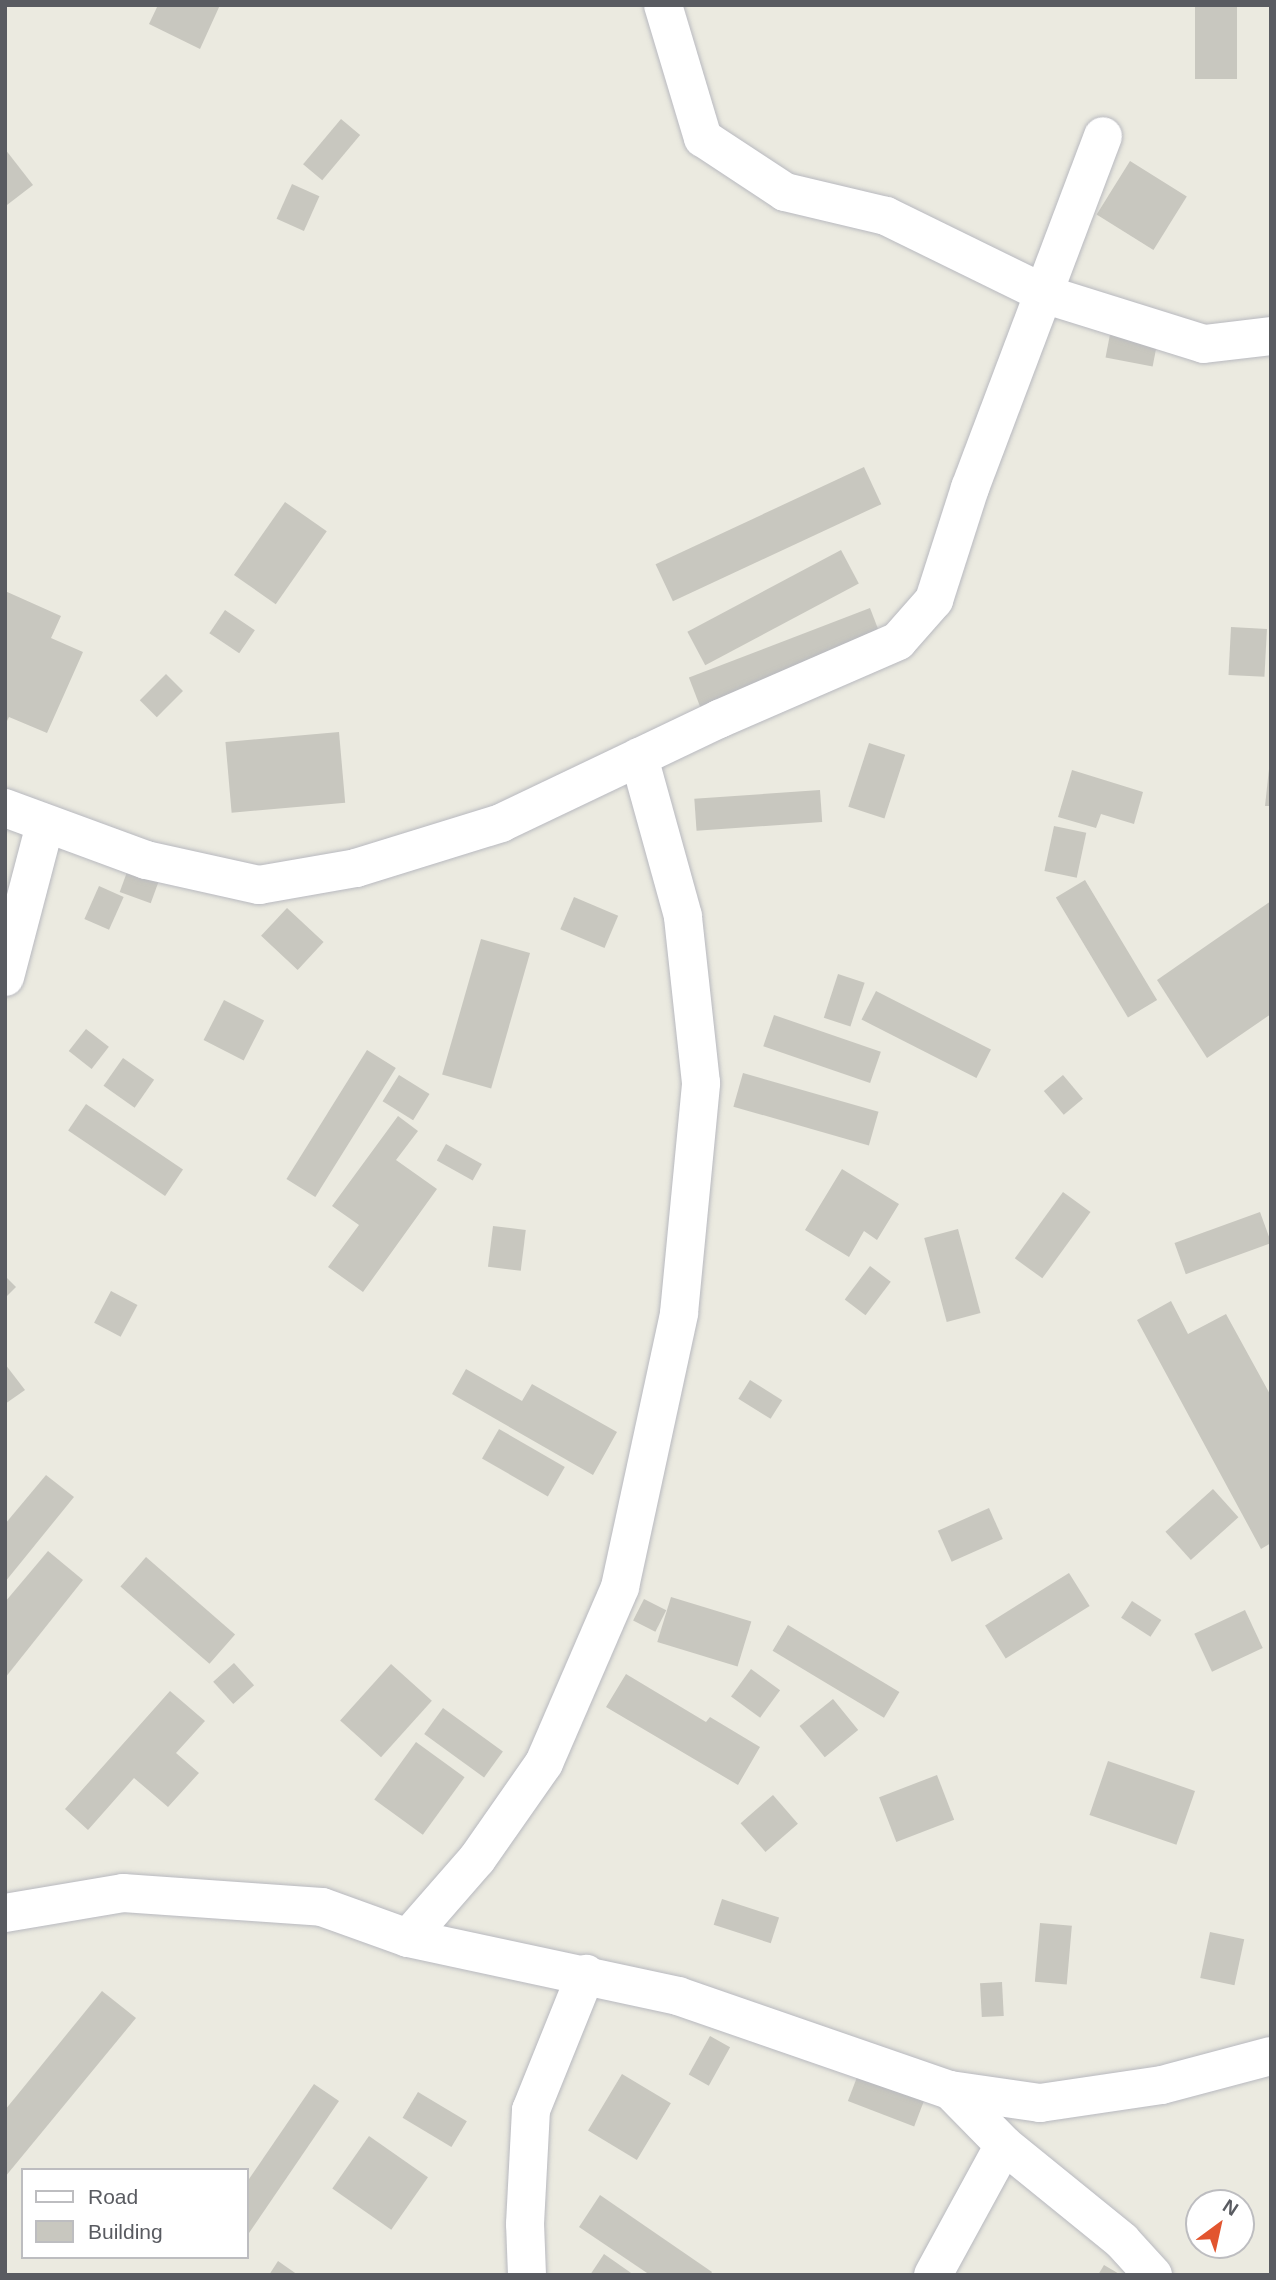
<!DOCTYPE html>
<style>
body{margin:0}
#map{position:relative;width:1276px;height:2280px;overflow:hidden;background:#ebeae0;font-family:Arial,sans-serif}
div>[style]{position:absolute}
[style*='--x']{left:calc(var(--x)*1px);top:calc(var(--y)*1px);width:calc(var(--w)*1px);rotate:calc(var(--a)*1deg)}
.building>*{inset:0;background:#c8c7bf;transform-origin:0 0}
.roads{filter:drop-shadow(0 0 2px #b8b9bf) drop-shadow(0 0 2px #b8b9bf)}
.minor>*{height:38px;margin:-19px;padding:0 19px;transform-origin:19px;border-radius:19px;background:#fff}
span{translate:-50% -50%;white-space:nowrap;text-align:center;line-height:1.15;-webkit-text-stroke:5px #fff;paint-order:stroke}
.frame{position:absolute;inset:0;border:7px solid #595b61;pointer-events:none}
.legend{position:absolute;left:21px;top:2168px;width:228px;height:91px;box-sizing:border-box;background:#fff;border:2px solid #bdbdc0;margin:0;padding:9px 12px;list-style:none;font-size:21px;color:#595b61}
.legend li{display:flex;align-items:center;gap:14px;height:35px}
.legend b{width:35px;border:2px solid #bdbdc0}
.north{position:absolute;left:1185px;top:2189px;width:70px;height:70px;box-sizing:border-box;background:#fff;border:2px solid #bdbdc0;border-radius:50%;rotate:33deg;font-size:19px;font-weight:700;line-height:28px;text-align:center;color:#595b61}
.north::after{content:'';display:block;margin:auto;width:24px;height:32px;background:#e2552f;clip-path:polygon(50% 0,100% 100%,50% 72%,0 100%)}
</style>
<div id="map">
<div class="building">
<div style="clip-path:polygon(158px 5px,220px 5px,200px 49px,149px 24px)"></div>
<div style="left:1195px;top:5px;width:42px;height:74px"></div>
<div style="left:341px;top:119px;width:25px;height:59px;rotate:40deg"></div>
<div style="clip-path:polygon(5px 149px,33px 185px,7px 205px,5px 203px)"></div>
<div style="left:1130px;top:161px;width:67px;height:63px;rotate:32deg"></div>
<div style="left:292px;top:184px;width:30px;height:38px;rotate:24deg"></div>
<div style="left:1112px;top:324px;width:48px;height:34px;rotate:11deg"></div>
<div style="left:864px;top:467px;width:41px;height:230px;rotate:65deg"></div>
<div style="left:285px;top:502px;width:51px;height:89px;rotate:35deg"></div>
<div style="left:841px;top:550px;width:38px;height:174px;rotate:62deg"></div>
<div style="clip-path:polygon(5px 591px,61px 616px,51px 638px,83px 652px,47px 733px,9px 717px,5px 725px)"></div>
<div style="left:870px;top:608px;width:33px;height:194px;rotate:69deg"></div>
<div style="left:225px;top:610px;width:36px;height:28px;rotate:34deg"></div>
<div style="left:1231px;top:627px;width:36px;height:48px;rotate:3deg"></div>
<div style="left:166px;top:674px;width:24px;height:37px;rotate:45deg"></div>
<div style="left:339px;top:732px;width:71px;height:114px;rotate:85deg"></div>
<div style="left:869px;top:743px;width:38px;height:67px;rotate:18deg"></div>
<div style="clip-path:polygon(1269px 769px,1271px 769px,1271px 806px,1265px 806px)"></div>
<div style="clip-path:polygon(1072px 770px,1143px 792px,1134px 824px,1101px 814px,1096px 828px,1058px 817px)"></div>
<div style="left:820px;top:790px;width:32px;height:126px;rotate:86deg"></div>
<div style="left:1054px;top:826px;width:33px;height:46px;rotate:12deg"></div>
<div style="left:131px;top:861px;width:33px;height:33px;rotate:20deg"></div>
<div style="left:1085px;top:880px;width:140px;height:34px;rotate:59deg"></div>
<div style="left:99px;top:886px;width:27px;height:36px;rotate:24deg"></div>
<div style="left:574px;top:897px;width:48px;height:35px;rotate:23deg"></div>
<div style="clip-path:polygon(1271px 901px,1271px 1014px,1207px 1058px,1157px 980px)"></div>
<div style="left:287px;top:908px;width:50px;height:38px;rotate:43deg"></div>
<div style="left:481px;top:939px;width:51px;height:141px;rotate:16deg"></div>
<div style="left:838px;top:974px;width:28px;height:46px;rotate:18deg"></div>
<div style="left:876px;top:991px;width:129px;height:32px;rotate:27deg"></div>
<div style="left:224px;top:1000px;width:45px;height:45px;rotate:27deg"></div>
<div style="left:774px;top:1015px;width:113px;height:33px;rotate:19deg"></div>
<div style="left:86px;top:1029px;width:29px;height:28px;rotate:38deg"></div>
<div style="left:367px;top:1050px;width:34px;height:152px;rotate:32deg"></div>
<div style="left:123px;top:1058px;width:38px;height:34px;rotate:35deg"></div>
<div style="left:743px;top:1073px;width:141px;height:35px;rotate:16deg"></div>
<div style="left:399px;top:1075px;width:36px;height:31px;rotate:32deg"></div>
<div style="left:1063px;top:1075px;width:31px;height:25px;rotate:50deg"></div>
<div style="left:86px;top:1104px;width:117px;height:32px;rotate:34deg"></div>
<div style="clip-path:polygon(398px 1116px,418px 1131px,396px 1160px,437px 1189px,363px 1292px,328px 1267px,359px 1225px,332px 1206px)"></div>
<div style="left:446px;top:1144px;width:41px;height:19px;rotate:29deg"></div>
<div style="clip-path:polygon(842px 1169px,899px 1204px,877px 1240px,864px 1231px,849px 1257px,805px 1230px)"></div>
<div style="left:1063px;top:1192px;width:34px;height:82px;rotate:36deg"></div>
<div style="left:1260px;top:1212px;width:33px;height:91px;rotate:70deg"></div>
<div style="left:493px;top:1226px;width:33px;height:41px;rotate:7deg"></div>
<div style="left:958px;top:1229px;width:87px;height:35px;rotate:75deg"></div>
<div style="left:870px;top:1266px;width:26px;height:42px;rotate:37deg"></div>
<div style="clip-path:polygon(5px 1276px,16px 1287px,5px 1298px)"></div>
<div style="left:111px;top:1291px;width:30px;height:36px;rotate:28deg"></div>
<div style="clip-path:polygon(1171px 1301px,1188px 1334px,1226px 1314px,1271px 1396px,1271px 1543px,1261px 1549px,1137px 1320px)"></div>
<div style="clip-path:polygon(5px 1364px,25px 1390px,5px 1404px)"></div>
<div style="clip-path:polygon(466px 1369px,522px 1401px,532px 1384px,617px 1432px,593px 1475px,452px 1394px)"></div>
<div style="left:750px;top:1380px;width:38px;height:22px;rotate:32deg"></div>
<div style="left:499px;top:1429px;width:76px;height:34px;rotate:30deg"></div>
<div style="clip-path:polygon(46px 1475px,74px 1497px,5px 1582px,5px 1524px)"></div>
<div style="left:1213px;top:1489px;width:38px;height:64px;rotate:48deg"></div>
<div style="left:989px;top:1508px;width:34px;height:56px;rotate:66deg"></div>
<div style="clip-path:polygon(48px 1551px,83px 1580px,5px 1678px,5px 1602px)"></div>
<div style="left:146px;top:1557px;width:118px;height:39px;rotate:41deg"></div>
<div style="left:1069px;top:1573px;width:39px;height:99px;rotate:58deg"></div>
<div style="left:671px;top:1597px;width:84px;height:47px;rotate:17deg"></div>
<div style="left:644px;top:1599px;width:25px;height:24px;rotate:27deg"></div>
<div style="left:1132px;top:1601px;width:35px;height:20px;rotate:33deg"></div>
<div style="left:1245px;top:1610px;width:42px;height:56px;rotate:65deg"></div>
<div style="left:788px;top:1625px;width:130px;height:30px;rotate:31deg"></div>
<div style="left:234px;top:1663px;width:30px;height:28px;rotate:48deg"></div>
<div style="left:391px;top:1664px;width:55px;height:76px;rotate:42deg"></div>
<div style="left:751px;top:1669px;width:36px;height:34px;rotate:36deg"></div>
<div style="clip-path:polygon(626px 1674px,706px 1722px,710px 1717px,760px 1747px,738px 1785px,606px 1707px)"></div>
<div style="clip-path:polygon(170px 1691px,205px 1721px,176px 1753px,199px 1773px,168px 1807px,134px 1778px,88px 1830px,65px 1809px)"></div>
<div style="left:833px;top:1699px;width:40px;height:43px;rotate:51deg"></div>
<div style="left:443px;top:1708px;width:74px;height:32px;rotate:36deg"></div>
<div style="left:416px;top:1742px;width:60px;height:71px;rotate:36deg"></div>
<div style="left:1108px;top:1761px;width:92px;height:57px;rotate:19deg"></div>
<div style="left:937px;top:1775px;width:48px;height:62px;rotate:69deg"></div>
<div style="left:773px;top:1795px;width:38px;height:43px;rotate:49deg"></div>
<div style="left:722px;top:1899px;width:60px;height:27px;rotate:18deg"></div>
<div style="left:1040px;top:1923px;width:32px;height:59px;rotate:5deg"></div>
<div style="left:1210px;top:1932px;width:35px;height:47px;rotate:12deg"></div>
<div style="left:1002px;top:1982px;width:34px;height:22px;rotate:87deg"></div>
<div style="clip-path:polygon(102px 1991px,136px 2018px,5px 2177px,5px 2110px)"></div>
<div style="left:710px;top:2036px;width:23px;height:44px;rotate:29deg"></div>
<div style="left:859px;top:2072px;width:71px;height:31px;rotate:21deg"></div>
<div style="left:622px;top:2074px;width:57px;height:66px;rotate:31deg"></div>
<div style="clip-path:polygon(314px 2084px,339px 2101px,247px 2236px,247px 2182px)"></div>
<div style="left:418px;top:2092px;width:57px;height:30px;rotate:31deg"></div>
<div style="left:369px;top:2136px;width:72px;height:64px;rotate:35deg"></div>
<div style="clip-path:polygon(600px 2195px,712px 2272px,710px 2275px,650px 2275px,579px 2227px)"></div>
<div style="clip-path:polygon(604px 2254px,634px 2275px,590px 2275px)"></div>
<div style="clip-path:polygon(278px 2261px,298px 2275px,269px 2275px)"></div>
<div style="clip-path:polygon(1104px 2265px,1121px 2275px,1098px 2275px)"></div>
</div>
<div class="roads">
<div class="minor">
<div style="--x:663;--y:5;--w:139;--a:73.3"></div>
<div style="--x:703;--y:138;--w:98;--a:33.4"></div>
<div style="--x:785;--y:192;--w:104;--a:13.4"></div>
<div style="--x:886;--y:216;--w:179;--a:26.1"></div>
<div style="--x:1047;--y:295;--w:164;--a:17.3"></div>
<div style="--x:1204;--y:344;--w:67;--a:-6.8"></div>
<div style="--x:5;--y:808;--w:150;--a:20.2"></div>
<div style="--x:146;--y:860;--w:116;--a:12.5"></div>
<div style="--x:259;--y:885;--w:98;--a:-9.9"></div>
<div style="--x:356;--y:868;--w:152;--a:-17.2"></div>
<div style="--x:501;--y:823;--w:242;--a:-25.5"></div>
<div style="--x:719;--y:719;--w:195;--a:-23.5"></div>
<div style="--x:898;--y:641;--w:55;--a:-48.7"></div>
<div style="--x:934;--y:600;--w:118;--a:-72.2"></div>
<div style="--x:970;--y:488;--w:376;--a:-69.3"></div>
<div style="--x:5;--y:977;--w:158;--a:-75.3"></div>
<div style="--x:5;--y:1913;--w:120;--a:-9.6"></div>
<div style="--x:123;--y:1893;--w:199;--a:4"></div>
<div style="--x:322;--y:1907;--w:91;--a:19.8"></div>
<div style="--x:408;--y:1938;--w:276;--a:12.1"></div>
<div style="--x:678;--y:1996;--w:288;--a:19.1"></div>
<div style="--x:950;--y:2090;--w:91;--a:8.2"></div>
<div style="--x:1040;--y:2103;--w:123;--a:-8.4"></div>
<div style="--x:1162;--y:2085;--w:113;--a:-14.9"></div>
<div style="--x:408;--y:1938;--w:105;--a:-48.9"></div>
<div style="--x:477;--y:1859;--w:117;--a:-55.1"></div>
<div style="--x:544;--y:1763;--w:192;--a:-66.6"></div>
<div style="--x:620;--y:1587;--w:280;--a:-77.8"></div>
<div style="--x:679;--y:1313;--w:231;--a:-84.5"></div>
<div style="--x:701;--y:1083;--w:168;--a:-96.2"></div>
<div style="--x:683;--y:916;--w:165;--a:-105.5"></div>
<div style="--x:950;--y:2090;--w:77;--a:45.5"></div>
<div style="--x:1004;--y:2145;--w:152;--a:39.1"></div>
<div style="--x:1122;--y:2241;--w:46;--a:47.6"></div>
<div style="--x:527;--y:2275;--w:51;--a:-92.2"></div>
<div style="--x:525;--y:2224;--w:114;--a:-87"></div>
<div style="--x:531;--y:2110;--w:147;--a:-68"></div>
<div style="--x:933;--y:2275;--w:148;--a:-61.4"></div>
</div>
</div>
<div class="frame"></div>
<ul class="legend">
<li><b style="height:9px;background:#fff"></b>Road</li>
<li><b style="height:19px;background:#c8c7bf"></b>Building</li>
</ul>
<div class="north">N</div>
</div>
